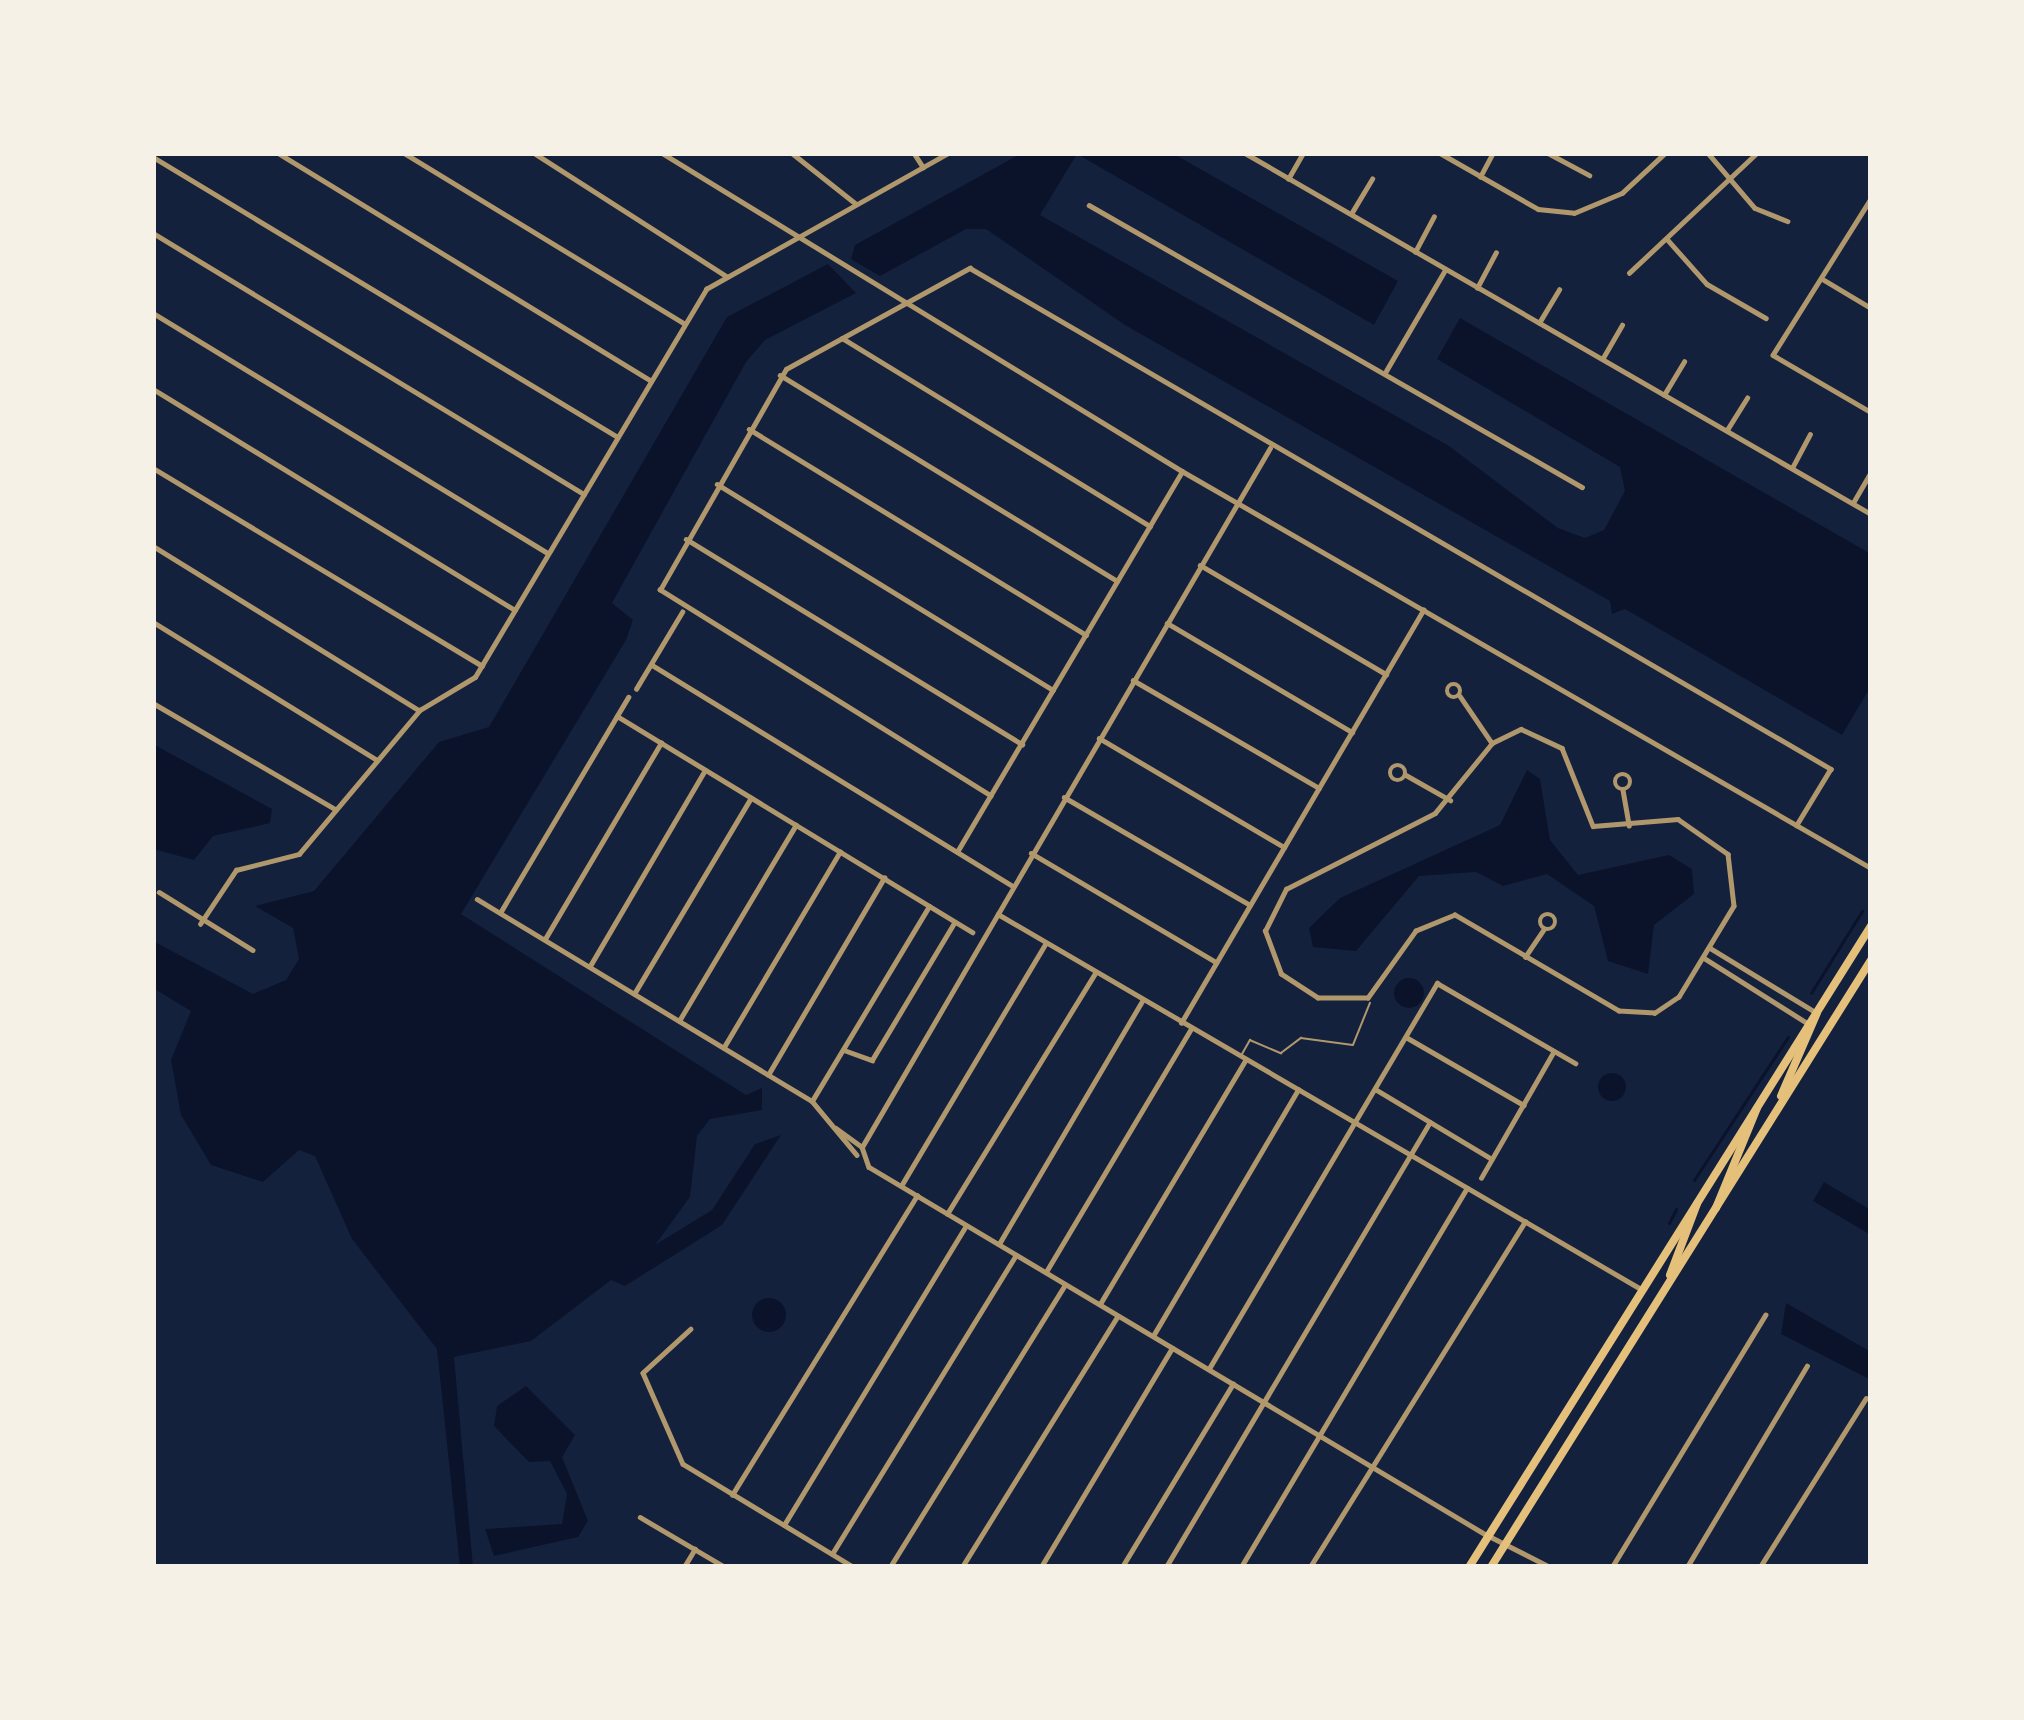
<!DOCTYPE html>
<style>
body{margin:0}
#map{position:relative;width:2024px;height:1720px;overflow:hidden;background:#14213d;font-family:"DejaVu Sans",sans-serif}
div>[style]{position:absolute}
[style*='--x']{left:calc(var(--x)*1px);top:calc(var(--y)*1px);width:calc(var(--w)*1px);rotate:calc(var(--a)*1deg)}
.water>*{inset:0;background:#0b132b}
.round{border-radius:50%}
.stream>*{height:3px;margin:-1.5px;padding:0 1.5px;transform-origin:1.5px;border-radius:1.5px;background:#0b132b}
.service>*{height:1.5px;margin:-0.75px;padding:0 0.75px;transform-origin:0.75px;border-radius:0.75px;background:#b1986c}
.minor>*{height:4.5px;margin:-2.25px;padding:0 2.25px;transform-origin:2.25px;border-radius:2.25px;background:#b1986c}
.minor>.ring{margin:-2.25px;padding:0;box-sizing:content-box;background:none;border:4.5px solid #b1986c;border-radius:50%}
.tertiary>*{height:4.5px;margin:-2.25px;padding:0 2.25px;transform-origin:2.25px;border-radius:2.25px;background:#b1986c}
.trunk>*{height:8px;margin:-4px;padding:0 4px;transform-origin:4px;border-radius:4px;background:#e5c07b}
span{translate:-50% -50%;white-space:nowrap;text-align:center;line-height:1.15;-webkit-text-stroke:9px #f6f1e7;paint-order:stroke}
.frame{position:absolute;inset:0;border:156px solid #f6f1e7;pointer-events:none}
</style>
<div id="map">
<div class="water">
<div style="clip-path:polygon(1022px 153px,1172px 153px,1398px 281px,1374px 325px,1077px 154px,1040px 215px,1449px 446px,1558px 528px,1585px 538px,1604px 530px,1625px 491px,1620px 467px,1437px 359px,1460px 318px,1871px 554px,1871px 686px,1842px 735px,1625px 609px,1612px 614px,1610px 601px,1125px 325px,986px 229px,966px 229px,880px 276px,851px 259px,855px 245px)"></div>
<div style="clip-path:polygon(828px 264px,856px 293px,765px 340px,746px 362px,612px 603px,633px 620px,626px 640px,461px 914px,746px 1095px,762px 1088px,762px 1110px,710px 1119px,697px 1136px,690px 1197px,655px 1245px,712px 1210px,755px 1144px,781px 1135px,722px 1225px,625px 1286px,611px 1280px,531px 1341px,454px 1357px,473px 1567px,460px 1567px,437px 1349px,352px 1239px,315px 1156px,299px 1150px,263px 1182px,211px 1165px,181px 1115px,171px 1060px,191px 1011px,153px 988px,153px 941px,253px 994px,286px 980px,299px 959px,293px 928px,255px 906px,314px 891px,439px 742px,489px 727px,727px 317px)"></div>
<div style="clip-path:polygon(153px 744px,272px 809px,270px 823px,213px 836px,194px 860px,153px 849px)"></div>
<div style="clip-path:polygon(1527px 770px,1540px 779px,1550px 840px,1578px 875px,1669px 855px,1692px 869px,1694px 894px,1654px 925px,1648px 974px,1608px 961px,1594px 906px,1547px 874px,1503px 886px,1476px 872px,1419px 876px,1356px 951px,1313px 947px,1309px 928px,1340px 898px,1500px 825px)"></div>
<div class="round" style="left:1394px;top:978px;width:30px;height:30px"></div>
<div class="round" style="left:1598px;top:1073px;width:28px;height:28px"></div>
<div style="clip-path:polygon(1824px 1182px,1871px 1210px,1871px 1235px,1813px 1201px)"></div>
<div class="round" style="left:752px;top:1298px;width:34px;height:34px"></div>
<div style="clip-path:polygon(1786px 1303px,1871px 1352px,1871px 1380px,1781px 1334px)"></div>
<div style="clip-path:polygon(526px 1386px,575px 1435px,562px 1457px,588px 1521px,578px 1537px,494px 1556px,485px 1529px,562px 1524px,567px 1494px,550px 1461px,529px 1462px,494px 1426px,497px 1406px)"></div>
</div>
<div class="stream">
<div style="--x:1811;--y:993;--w:97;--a:-58.1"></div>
<div style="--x:1694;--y:1180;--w:171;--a:-56.7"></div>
<div style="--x:1669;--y:1223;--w:16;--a:-63"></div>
</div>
<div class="service">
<div style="--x:1242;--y:1054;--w:16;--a:-60"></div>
<div style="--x:1250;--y:1040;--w:34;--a:23"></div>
<div style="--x:1281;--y:1053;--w:25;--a:-37"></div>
<div style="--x:1301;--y:1038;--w:52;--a:7.7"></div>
<div style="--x:1353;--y:1045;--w:45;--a:-68"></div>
</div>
<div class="minor">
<div style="--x:278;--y:153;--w:436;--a:31.4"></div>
<div style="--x:404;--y:153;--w:328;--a:31.3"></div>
<div style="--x:534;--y:153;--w:227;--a:32.6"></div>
<div style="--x:792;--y:153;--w:80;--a:38.4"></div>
<div style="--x:914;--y:153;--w:17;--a:57"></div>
<div style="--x:1245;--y:153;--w:723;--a:29.97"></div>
<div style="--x:1548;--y:153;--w:47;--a:28.2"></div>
<div style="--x:1708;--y:153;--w:72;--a:49.5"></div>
<div style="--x:1755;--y:208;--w:35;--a:22"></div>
<div style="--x:153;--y:157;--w:541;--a:31.07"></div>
<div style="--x:1480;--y:177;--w:27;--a:-62"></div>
<div style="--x:1288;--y:179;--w:30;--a:-60"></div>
<div style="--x:1871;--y:199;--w:184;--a:122.1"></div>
<div style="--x:1773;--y:355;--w:113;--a:30.2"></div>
<div style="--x:1089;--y:205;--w:568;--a:29.77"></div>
<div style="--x:1351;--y:214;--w:41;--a:-59"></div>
<div style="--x:153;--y:233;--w:504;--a:31.2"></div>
<div style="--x:1667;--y:239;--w:60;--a:48.4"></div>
<div style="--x:1707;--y:284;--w:68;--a:30"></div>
<div style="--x:1415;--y:252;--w:40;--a:-62"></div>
<div style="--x:1629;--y:273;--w:175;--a:-43.2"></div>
<div style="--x:1824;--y:280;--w:55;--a:30.8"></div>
<div style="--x:1477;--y:288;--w:40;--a:-62"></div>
<div style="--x:153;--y:313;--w:462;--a:31.3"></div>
<div style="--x:1539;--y:323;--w:39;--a:-59"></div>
<div style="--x:842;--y:338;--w:361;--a:31.4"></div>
<div style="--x:1603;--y:358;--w:38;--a:-60"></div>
<div style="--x:1386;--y:371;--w:117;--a:-59.7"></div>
<div style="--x:780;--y:375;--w:395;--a:31.4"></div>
<div style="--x:153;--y:389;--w:424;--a:31.4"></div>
<div style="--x:1664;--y:395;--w:39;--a:-59"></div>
<div style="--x:749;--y:429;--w:395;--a:31.4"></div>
<div style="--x:1727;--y:430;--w:38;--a:-58"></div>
<div style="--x:153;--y:468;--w:384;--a:31"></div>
<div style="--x:1792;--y:468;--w:38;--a:-62"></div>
<div style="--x:717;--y:484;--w:394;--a:31.5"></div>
<div style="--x:1853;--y:503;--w:36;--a:-60"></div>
<div style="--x:686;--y:539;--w:394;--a:31.4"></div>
<div style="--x:153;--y:546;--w:312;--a:31.7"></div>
<div style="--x:1200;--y:565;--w:216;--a:30.4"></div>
<div style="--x:153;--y:622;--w:263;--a:31.6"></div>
<div style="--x:1167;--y:623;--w:215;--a:30.5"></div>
<div style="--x:652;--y:665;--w:421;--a:31.5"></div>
<div style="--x:1133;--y:680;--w:215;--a:30.1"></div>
<div class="ring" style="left:1447px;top:684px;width:9.5px;height:9.5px"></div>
<div style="--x:636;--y:689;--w:90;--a:-59.1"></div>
<div style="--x:1460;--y:696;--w:57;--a:55.8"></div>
<div style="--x:153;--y:703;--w:211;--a:30.2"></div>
<div style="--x:617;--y:716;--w:416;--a:31.3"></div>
<div style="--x:1521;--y:729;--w:45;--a:24.9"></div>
<div style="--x:1562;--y:748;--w:84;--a:68.3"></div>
<div style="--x:1593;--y:826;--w:85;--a:-4.7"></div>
<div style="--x:1678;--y:819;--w:61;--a:35"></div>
<div style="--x:1728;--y:854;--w:52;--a:83.4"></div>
<div style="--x:1734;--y:906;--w:106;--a:121.1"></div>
<div style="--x:1679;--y:997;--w:29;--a:146"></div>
<div style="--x:1655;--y:1013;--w:36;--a:-177"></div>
<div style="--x:1619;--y:1011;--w:190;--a:-149.7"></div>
<div style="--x:1455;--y:915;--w:42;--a:157.7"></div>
<div style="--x:1416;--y:931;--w:82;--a:125.6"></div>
<div style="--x:1368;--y:998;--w:50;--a:180"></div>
<div style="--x:1318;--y:998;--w:44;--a:-147"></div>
<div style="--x:1281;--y:974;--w:46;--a:-110.4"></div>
<div style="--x:1265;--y:931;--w:47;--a:-63.4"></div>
<div style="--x:1286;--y:889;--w:167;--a:-27"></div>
<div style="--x:1435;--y:813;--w:90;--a:-50.8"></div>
<div style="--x:1492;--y:743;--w:32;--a:-26"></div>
<div style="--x:1099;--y:738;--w:215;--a:30.5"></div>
<div class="ring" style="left:1390px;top:765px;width:11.5px;height:11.5px"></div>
<div class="ring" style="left:1615px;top:774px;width:11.5px;height:11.5px"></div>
<div style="--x:1406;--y:775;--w:51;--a:29.6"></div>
<div style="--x:1623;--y:790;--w:36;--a:80"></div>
<div style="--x:991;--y:796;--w:390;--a:-148.1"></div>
<div style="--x:660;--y:590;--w:254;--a:-60.3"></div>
<div style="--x:786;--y:369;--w:210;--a:-28.8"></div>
<div style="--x:970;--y:268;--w:996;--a:30.19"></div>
<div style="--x:1831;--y:769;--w:66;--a:121.3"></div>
<div style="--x:1064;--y:797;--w:215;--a:30.1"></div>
<div style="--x:957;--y:852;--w:442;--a:-59.4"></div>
<div style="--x:1031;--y:853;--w:215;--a:30.5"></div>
<div style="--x:159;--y:892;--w:110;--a:31.7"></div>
<div style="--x:477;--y:899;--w:391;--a:31.1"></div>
<div style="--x:812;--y:1101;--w:70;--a:50.2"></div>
<div style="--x:500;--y:913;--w:251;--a:-59.3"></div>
<div style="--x:998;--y:914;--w:744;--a:30.25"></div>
<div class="ring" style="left:1540px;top:914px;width:11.5px;height:11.5px"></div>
<div style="--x:200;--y:924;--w:65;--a:-56.3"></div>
<div style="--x:236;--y:870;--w:65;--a:-14.3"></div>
<div style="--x:299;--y:854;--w:188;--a:-50"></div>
<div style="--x:420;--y:710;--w:64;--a:-31"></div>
<div style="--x:475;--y:677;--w:452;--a:-59.2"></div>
<div style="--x:706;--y:289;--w:278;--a:-29.3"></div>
<div style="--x:545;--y:939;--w:228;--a:-59.4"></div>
<div style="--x:1710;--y:948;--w:125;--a:31.3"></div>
<div style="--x:1525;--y:957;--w:34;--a:-56"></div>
<div style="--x:1704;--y:958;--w:124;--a:32.2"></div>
<div style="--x:590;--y:966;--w:227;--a:-59.6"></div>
<div style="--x:634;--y:994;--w:228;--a:-59.2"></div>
<div style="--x:679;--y:1021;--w:228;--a:-59.2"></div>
<div style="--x:1181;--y:1023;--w:479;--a:-59.6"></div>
<div style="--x:1406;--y:1037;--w:136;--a:30"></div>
<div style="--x:724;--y:1047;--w:227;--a:-59.3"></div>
<div style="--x:844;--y:1050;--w:30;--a:20"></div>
<div style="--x:872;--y:1060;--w:160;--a:-59.1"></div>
<div style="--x:768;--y:1075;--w:229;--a:-59.5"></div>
<div style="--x:1375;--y:1089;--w:136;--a:30.9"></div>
<div style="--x:812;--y:1101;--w:227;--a:-59"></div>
<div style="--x:836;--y:1128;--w:31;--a:36"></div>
<div style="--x:862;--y:1147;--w:809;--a:-59.73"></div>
<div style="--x:862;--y:1147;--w:21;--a:71"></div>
<div style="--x:869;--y:1167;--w:717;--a:30.79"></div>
<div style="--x:1481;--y:1178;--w:144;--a:-60.1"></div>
<div style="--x:901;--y:1186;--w:282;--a:-59.2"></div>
<div style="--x:947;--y:1214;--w:283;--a:-58.4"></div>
<div style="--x:999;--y:1244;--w:282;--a:-59.5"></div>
<div style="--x:1046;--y:1272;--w:282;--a:-59.2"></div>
<div style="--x:1100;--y:1304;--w:282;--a:-59.2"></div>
<div style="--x:691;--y:1329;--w:65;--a:137.5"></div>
<div style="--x:643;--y:1373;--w:99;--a:66.3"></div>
<div style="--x:683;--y:1464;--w:200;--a:31.1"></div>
<div style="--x:1153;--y:1336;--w:286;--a:-59.5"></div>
<div style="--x:1210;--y:1367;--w:446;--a:-59.4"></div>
<div style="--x:1437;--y:983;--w:160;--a:30.1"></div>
<div style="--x:732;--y:1495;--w:352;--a:-58.3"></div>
<div style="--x:640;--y:1517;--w:99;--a:30.5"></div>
<div style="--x:784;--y:1525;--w:349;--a:-58.7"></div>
<div style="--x:832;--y:1554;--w:349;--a:-58.4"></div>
<div style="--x:684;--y:1567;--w:21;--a:-59"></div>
<div style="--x:890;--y:1567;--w:331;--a:-58.2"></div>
<div style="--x:962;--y:1567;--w:294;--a:-58.2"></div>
<div style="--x:1041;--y:1567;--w:255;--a:-59.1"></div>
<div style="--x:1122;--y:1567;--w:214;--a:-58.8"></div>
<div style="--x:1166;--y:1567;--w:517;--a:-59.32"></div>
<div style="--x:1241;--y:1567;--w:441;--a:-59.2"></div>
<div style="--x:1310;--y:1567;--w:407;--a:-58.1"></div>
<div style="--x:1612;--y:1567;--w:295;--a:-58.7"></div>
<div style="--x:1687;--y:1567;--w:234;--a:-59.2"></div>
<div style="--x:1760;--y:1567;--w:199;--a:-57.9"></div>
</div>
<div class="tertiary">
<div style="--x:662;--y:153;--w:610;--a:31.45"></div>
<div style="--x:1182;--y:471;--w:795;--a:29.95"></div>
<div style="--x:1440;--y:153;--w:113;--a:29.7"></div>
<div style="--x:1538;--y:209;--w:36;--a:6"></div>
<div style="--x:1574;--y:213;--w:52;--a:-22.6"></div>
<div style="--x:1622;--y:193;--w:59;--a:-42.9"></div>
<div style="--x:1489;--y:1536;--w:68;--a:26.9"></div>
</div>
<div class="trunk">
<div style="--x:1781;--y:1096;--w:90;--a:-66.6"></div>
<div style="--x:1716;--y:1208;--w:108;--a:-67.7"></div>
<div style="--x:1670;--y:1275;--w:76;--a:-69.2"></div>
<div style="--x:1469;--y:1567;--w:757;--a:-57.91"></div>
<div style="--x:1491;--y:1567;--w:716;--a:-57.95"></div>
</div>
<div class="frame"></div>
</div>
